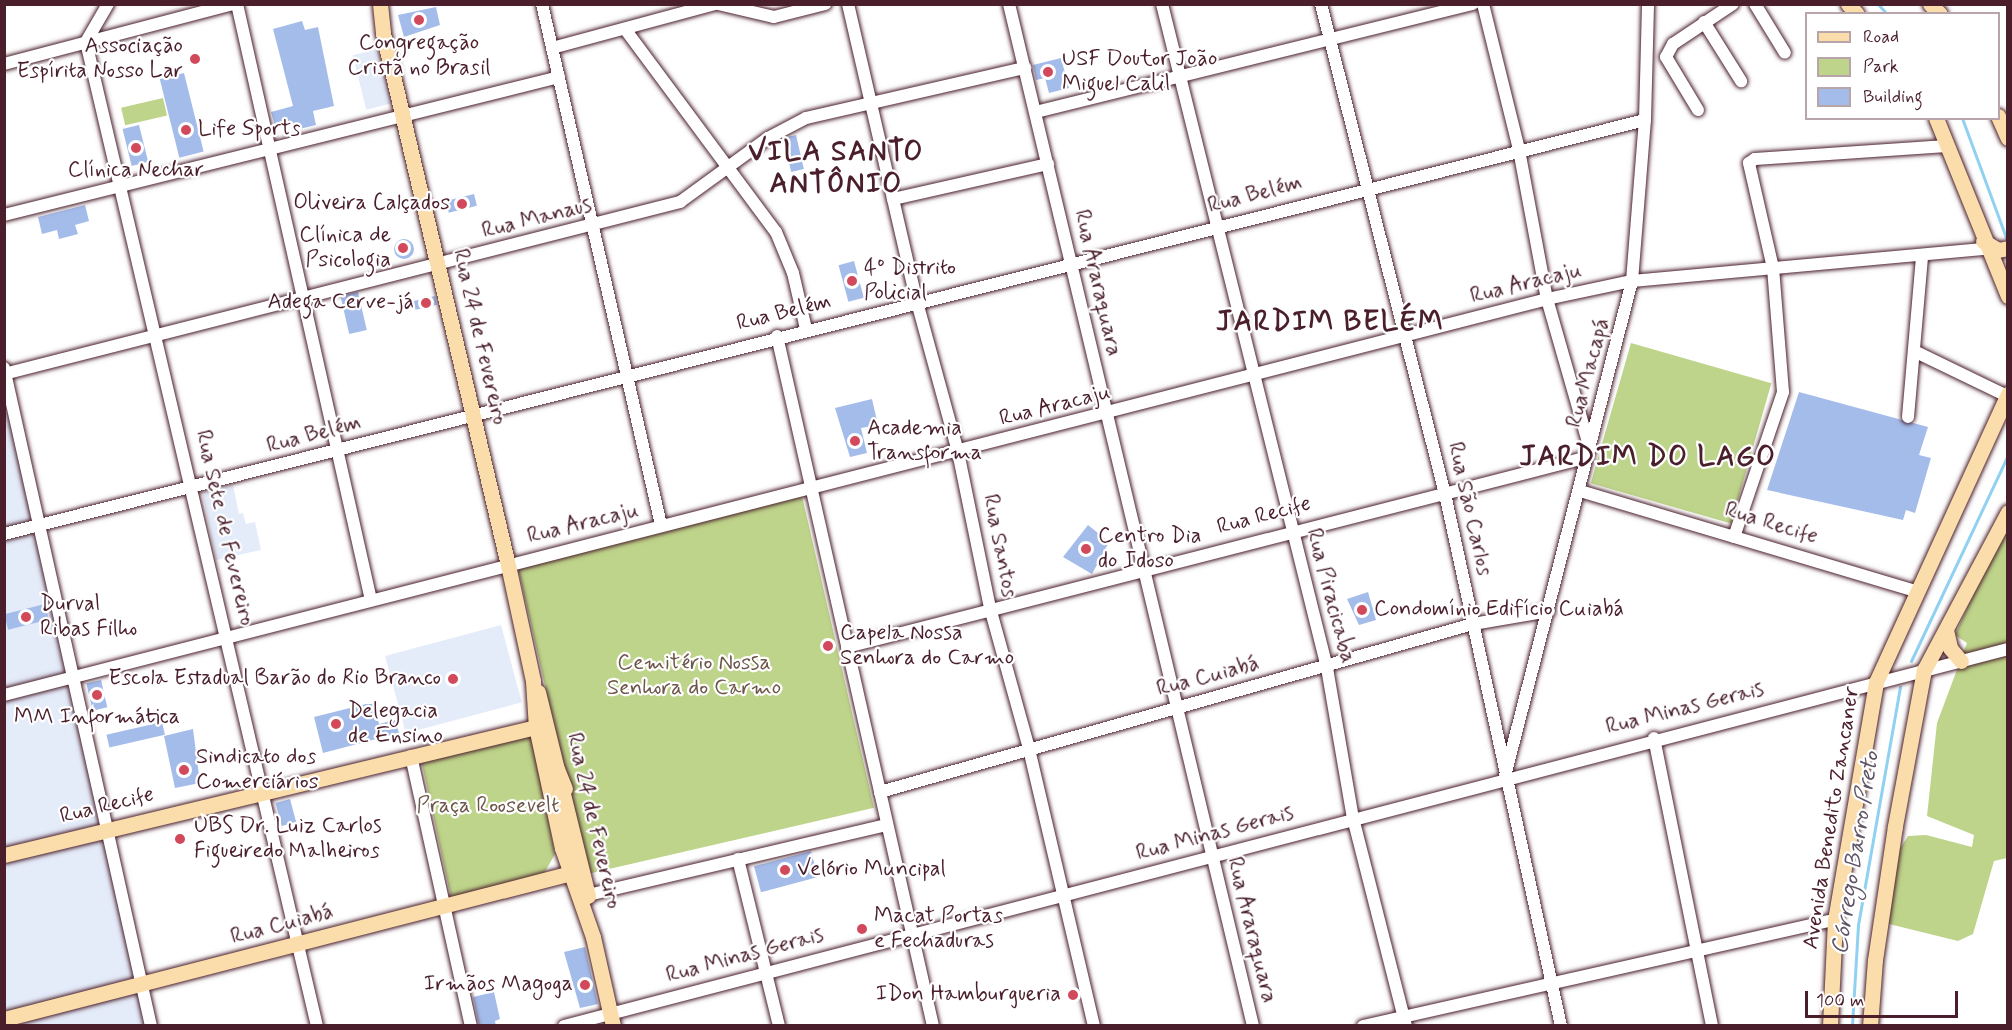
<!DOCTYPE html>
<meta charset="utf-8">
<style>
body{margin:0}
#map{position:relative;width:2012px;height:1030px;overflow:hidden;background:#fff;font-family:Mynerve,sans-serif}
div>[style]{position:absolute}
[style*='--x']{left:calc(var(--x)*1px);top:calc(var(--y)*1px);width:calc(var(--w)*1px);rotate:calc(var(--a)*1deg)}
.built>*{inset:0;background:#e4ebf9;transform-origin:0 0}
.green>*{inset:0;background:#bed48a;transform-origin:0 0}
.stream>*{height:3px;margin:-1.5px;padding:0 1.5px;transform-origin:1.5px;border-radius:1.5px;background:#90d1f1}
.building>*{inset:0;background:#a4bcea;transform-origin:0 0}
.round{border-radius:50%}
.roads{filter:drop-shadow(0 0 2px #4a1f2b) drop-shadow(0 0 2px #4a1f2b)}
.minor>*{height:12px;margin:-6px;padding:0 6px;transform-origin:6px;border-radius:6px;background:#fff}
.major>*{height:15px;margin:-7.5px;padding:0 7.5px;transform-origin:7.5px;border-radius:7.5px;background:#fbddab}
.dots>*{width:16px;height:16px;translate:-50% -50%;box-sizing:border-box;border:3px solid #fff;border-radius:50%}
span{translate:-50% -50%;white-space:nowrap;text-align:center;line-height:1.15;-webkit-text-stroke:4.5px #fff;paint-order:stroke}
.poi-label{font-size:22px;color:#4a1f2b}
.right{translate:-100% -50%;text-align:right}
.left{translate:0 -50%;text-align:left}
.street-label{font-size:22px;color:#4a1f2b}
.park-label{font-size:22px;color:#6d5548}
.water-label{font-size:24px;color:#5f5466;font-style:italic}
.district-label{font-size:28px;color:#4a1f2b;font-weight:700;letter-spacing:1.5px}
.frame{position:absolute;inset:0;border:6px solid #4a1f2b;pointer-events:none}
.legend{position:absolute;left:1805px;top:12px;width:195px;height:108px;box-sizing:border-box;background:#fff;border:2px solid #b7a5aa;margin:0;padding:8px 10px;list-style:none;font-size:18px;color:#4a1f2b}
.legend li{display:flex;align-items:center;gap:12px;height:30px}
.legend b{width:30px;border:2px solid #b7a5aa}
.scale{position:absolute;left:1805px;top:991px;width:153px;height:27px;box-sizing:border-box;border:3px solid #4a1f2b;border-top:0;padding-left:8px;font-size:18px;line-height:21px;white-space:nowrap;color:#4a1f2b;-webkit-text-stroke:4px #fff;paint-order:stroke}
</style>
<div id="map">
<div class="built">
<div style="left:378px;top:49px;width:56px;height:26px;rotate:76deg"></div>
<div style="clip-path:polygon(4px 376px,156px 1025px,5px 1025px)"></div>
<div style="clip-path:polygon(233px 485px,239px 514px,243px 513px,246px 524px,255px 522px,261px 550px,216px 560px,202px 492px)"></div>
<div style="left:501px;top:625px;width:80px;height:120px;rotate:75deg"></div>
</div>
<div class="green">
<div style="left:163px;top:98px;width:18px;height:43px;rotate:77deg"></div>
<div style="left:1631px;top:343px;width:146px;height:146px;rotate:16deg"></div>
<div style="left:802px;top:496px;width:320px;height:293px;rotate:77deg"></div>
<div style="clip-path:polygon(2007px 520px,2007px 858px,1994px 861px,1973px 934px,1958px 941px,1885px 923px,1894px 858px,1908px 836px,1926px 835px,1972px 847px,1974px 835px,1927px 816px,1937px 723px,1967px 643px,1955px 635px)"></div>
<div style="clip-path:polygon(531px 732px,555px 854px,542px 877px,451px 898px,421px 759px)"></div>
</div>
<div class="stream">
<div style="--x:1878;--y:4;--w:13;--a:48"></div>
<div style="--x:1962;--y:118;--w:133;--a:69.8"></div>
<div style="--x:1911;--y:661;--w:228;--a:-64.8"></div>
<div style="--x:1852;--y:1026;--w:101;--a:-86.6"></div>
<div style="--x:1858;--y:925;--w:242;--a:-80"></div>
</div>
<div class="building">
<div style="clip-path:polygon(436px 7px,440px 25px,404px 37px,398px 15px)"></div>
<div style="clip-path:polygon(302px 21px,305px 30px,318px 27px,334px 106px,313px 111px,316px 125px,295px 130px,292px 122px,275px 126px,271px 112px,293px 106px,273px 29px)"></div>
<div style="clip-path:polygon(1061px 58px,1069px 88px,1049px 93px,1045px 78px,1036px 80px,1033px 65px)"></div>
<div style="left:184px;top:73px;width:81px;height:25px;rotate:76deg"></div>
<div style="left:139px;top:125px;width:38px;height:17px;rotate:76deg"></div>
<div style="left:796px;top:135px;width:35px;height:13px;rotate:77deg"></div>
<div style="left:474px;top:194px;width:12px;height:29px;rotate:76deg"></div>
<div style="clip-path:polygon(85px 205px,89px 221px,75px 225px,78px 234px,59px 239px,57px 230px,42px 234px,38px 217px)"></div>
<div class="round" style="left:394px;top:239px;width:20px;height:20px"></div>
<div style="left:854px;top:261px;width:38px;height:16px;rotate:75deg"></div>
<div style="left:358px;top:292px;width:39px;height:18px;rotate:77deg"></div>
<div style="left:435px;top:296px;width:9px;height:22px;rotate:77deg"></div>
<div style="clip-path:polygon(1799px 392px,1928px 427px,1919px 455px,1931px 458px,1915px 513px,1906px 510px,1903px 520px,1767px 490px)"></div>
<div style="clip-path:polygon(872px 399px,878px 425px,861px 428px,867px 453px,850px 457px,835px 408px)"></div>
<div style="clip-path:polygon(1088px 525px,1109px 542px,1092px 574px,1063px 557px)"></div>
<div style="clip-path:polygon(1368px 592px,1376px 620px,1359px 625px,1347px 599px)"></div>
<div style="left:45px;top:604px;width:16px;height:42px;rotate:76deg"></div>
<div style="left:101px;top:680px;width:28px;height:15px;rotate:77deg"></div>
<div style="clip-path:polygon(366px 704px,375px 704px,379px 724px,395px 720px,399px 733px,323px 753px,314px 717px)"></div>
<div style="left:162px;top:722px;width:13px;height:57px;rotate:77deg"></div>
<div style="clip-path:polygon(193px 729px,200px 783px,175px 788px,164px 736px)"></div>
<div style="left:290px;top:799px;width:24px;height:15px;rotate:75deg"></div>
<div style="left:811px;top:851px;width:27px;height:59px;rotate:75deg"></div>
<div style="clip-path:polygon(585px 947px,598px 1004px,580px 1008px,564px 952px)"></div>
<div style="clip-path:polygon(494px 992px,500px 1019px,495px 1021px,496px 1026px,479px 1026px,473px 997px)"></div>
</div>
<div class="roads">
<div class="minor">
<div style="--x:108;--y:4;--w:44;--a:120.1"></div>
<div style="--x:86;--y:42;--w:1011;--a:76.79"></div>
<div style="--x:237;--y:4;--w:611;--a:77.33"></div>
<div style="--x:542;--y:4;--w:534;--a:77.13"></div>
<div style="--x:718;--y:4;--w:57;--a:13.1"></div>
<div style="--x:774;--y:17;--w:53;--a:-14.3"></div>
<div style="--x:848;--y:4;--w:306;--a:77"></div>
<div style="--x:917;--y:302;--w:156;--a:74.7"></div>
<div style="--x:958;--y:452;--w:159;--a:78.4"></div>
<div style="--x:990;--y:608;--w:146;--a:74.5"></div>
<div style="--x:1029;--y:749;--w:285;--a:76.8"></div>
<div style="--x:1009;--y:4;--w:1051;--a:76.57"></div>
<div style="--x:1162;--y:4;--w:684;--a:76.04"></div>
<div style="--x:1327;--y:668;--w:152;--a:80.2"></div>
<div style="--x:1353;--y:818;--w:215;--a:75.7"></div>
<div style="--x:1321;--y:4;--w:505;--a:75.8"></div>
<div style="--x:1445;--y:494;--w:544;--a:77.7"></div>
<div style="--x:1483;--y:4;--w:150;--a:76.1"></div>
<div style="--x:1519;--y:150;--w:152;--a:79.4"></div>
<div style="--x:1547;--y:299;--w:156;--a:74"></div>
<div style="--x:1755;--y:4;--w:57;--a:58.5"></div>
<div style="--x:1704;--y:22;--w:70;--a:57.9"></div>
<div style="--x:625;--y:29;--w:253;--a:53.4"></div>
<div style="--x:776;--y:232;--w:44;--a:67.5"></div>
<div style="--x:793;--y:273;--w:57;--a:76.9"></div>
<div style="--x:552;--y:48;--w:169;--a:-15.1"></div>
<div style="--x:4;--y:64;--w:236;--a:-14.7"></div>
<div style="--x:1698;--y:110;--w:62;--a:-121.1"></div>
<div style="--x:1666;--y:57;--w:15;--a:-62"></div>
<div style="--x:1673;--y:44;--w:72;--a:-33.7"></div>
<div style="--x:1036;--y:112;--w:450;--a:-13.9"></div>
<div style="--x:893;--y:199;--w:159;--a:-12.7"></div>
<div style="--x:4;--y:215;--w:572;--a:-13.96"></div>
<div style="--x:777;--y:336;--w:707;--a:77.26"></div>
<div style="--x:1914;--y:351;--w:103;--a:25.8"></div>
<div style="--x:4;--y:368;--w:674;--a:77.41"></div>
<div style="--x:4;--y:374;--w:698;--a:-14.28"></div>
<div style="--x:680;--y:202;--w:109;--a:-36"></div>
<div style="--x:768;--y:138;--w:43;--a:-27.8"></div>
<div style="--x:806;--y:118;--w:225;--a:-12.9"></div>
<div style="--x:1908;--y:417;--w:161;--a:-85"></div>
<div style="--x:1580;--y:491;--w:350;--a:16.6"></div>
<div style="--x:4;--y:534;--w:1692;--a:-14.16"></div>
<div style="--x:1734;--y:537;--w:153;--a:-71.3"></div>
<div style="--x:1783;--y:392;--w:124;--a:-94.6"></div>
<div style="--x:1773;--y:268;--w:108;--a:-102.9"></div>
<div style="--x:1749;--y:163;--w:7;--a:-34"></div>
<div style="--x:1755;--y:159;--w:192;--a:-3.9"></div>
<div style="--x:847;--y:647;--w:765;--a:-14.38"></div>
<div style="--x:4;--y:695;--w:1593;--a:-14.39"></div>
<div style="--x:1547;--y:299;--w:87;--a:-12"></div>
<div style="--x:1632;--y:281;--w:355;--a:-5.2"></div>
<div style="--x:1654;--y:738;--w:294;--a:78.6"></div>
<div style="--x:411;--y:756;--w:277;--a:77.5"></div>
<div style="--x:1505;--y:776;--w:511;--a:-75.61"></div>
<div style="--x:1632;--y:281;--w:162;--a:-85.4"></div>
<div style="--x:1645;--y:120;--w:116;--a:-88.5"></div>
<div style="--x:880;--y:792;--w:616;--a:-15.82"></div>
<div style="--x:1473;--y:624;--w:77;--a:-9.7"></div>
<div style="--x:738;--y:859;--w:172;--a:76.2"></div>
<div style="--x:588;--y:895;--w:307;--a:-13.2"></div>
<div style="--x:564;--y:1026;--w:1492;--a:-14.63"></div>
<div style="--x:1363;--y:1026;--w:484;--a:-12.7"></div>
</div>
<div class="major">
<div style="--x:380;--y:4;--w:29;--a:84"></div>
<div style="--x:383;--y:33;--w:546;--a:76.78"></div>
<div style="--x:508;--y:565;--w:119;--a:77.8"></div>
<div style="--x:533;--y:681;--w:46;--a:86.3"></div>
<div style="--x:536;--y:727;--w:124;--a:77.9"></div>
<div style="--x:562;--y:848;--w:94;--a:70.8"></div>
<div style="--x:593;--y:937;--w:91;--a:77.3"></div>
<div style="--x:1848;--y:4;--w:13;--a:48"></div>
<div style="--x:1930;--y:4;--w:14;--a:45"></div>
<div style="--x:1998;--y:116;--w:24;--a:66"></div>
<div style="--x:1936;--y:118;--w:192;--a:68"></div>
<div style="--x:1983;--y:241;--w:17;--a:31"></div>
<div style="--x:1998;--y:250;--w:10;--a:-11"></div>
<div style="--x:1946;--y:630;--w:18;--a:77"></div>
<div style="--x:1950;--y:648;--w:17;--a:50"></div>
<div style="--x:538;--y:692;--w:210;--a:76.2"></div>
<div style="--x:553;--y:759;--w:32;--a:68"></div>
<div style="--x:4;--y:855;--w:547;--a:-13.53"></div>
<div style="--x:536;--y:727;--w:8;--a:30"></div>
<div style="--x:4;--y:1019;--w:585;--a:-14.44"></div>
<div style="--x:1830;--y:1026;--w:106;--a:-87.3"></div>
<div style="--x:1835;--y:920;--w:242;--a:-80.2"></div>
<div style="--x:1876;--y:682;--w:317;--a:-65.4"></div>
<div style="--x:1870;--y:1026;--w:66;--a:-85.7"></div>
<div style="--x:1875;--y:960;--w:135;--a:-81.5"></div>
<div style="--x:1895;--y:826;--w:159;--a:-79.5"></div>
<div style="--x:1924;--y:670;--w:179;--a:-62"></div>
</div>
</div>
<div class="dots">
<div style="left:419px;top:20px;background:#d1495b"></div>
<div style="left:195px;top:59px;background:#d1495b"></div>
<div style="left:1048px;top:72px;background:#d1495b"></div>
<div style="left:186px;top:130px;background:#d1495b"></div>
<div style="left:136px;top:148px;background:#d1495b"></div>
<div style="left:462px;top:204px;background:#d1495b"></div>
<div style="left:403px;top:248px;background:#d1495b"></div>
<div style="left:852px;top:281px;background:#d1495b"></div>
<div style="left:426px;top:303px;background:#d1495b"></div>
<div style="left:855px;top:441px;background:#d1495b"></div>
<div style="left:1086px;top:549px;background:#d1495b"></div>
<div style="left:1362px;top:610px;background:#d1495b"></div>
<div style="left:26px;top:617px;background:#d1495b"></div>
<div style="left:828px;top:646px;background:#d1495b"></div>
<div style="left:453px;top:679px;background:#d1495b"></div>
<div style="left:97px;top:695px;background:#d1495b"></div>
<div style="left:336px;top:724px;background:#d1495b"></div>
<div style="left:184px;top:770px;background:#d1495b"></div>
<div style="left:180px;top:839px;background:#d1495b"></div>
<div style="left:785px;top:870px;background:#d1495b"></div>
<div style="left:862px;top:929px;background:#d1495b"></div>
<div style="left:585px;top:985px;background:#d1495b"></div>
<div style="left:1073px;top:995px;background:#d1495b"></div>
</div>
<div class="poi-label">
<span style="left:419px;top:56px">Congregação<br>Cristã no Brasil</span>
<span class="right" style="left:183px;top:59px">Associação<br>Espírita Nosso Lar</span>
<span class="left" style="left:1062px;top:72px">USF Doutor João<br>Miguel Calil</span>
<span class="left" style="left:198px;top:130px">Life Sports</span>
<span style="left:136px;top:171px">Clínica Nechar</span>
<span class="right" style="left:450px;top:204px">Oliveira Calçados</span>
<span class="right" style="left:391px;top:248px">Clínica de<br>Psicologia</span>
<span class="left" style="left:864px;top:281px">4º Distrito<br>Policial</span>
<span class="right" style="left:414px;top:303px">Adega Cerve-já</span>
<span class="left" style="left:867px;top:441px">Academia<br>Transforma</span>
<span class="left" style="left:1098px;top:549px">Centro Dia<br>do Idoso</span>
<span class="left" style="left:40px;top:617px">Durval<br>Ribas Filho</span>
<span class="left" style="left:1374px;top:610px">Condomínio Edifício Cuiabá</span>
<span class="left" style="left:840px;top:646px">Capela Nossa<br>Senhora do Carmo</span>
<span class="right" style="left:441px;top:679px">Escola Estadual Barão do Rio Branco</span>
<span class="left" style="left:348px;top:724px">Delegacia<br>de Ensino</span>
<span style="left:97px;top:718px">MM Informática</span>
<span class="left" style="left:196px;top:770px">Sindicato dos<br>Comerciários</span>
<span class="left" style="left:194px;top:839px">UBS Dr. Luiz Carlos<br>Figueiredo Malheiros</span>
<span class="left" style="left:797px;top:870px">Velório Muncipal</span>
<span class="left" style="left:874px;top:929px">Macat Portas<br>e Fechaduras</span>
<span class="right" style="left:573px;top:985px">Irmãos Magoga</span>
<span class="right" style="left:1061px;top:995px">IDon Hamburgueria</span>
</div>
<div class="street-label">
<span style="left:1255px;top:195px;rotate:-15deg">Rua Belém</span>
<span style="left:537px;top:219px;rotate:-14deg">Rua Manaus</span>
<span style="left:1097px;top:283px;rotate:77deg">Rua Araraquara</span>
<span style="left:1526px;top:284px;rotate:-14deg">Rua Aracaju</span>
<span style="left:784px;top:313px;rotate:-14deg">Rua Belém</span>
<span style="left:479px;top:337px;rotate:77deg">Rua 24 de Fevereiro</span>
<span style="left:1589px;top:373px;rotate:-75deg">Rua Macapá</span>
<span style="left:1055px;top:406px;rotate:-14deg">Rua Aracaju</span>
<span style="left:314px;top:435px;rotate:-15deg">Rua Belém</span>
<span style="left:1469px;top:509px;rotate:77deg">Rua São Carlos</span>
<span style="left:1264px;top:516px;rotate:-15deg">Rua Recife</span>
<span style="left:583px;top:524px;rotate:-14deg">Rua Aracaju</span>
<span style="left:1771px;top:524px;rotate:17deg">Rua Recife</span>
<span style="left:224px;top:528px;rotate:77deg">Rua Sete de Fevereiro</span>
<span style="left:999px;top:546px;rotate:79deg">Rua Santos</span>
<span style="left:1330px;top:596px;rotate:75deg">Rua Piracicaba</span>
<span style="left:1208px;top:677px;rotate:-15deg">Rua Cuiabá</span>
<span style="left:1685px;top:709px;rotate:-14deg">Rua Minas Gerais</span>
<span style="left:107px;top:806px;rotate:-14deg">Rua Recife</span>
<span style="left:1832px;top:818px;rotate:-81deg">Avenida Benedito Zancaner</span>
<span style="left:593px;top:821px;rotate:77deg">Rua 24 de Fevereiro</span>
<span style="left:1215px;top:834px;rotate:-15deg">Rua Minas Gerais</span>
<span style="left:282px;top:925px;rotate:-15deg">Rua Cuiabá</span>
<span style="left:1251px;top:930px;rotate:76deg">Rua Araraquara</span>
<span style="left:745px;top:956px;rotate:-15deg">Rua Minas Gerais</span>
</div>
<div class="park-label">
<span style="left:694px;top:676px">Cemitério Nossa<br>Senhora do Carmo</span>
<span style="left:488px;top:807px">Praça Roosevelt</span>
</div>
<div class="water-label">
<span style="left:1856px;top:853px;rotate:-81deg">Córrego Barro Preto</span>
</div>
<div class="district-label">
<span style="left:836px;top:169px">VILA SANTO<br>ANTÔNIO</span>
<span style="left:1330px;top:323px">JARDIM BELÉM</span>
<span style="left:1648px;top:458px">JARDIM DO LAGO</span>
</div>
<div class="frame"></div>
<ul class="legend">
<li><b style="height:8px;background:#fbddab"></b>Road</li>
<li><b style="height:16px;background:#bed48a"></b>Park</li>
<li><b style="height:16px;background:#a4bcea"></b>Building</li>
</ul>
<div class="scale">100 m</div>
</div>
